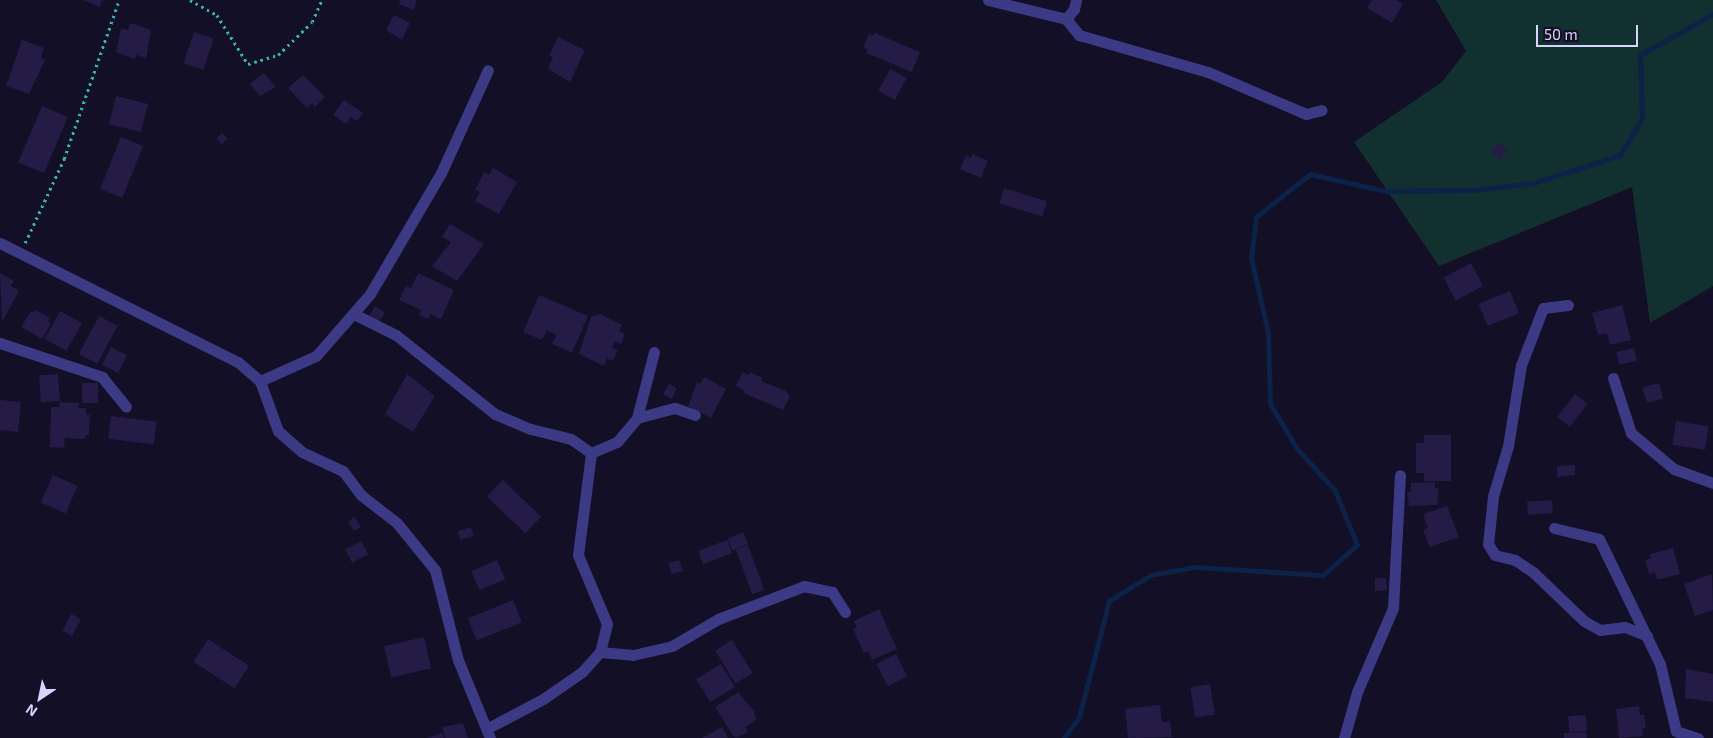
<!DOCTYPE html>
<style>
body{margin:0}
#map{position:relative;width:1713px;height:738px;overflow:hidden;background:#130f26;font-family:"Exo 2",sans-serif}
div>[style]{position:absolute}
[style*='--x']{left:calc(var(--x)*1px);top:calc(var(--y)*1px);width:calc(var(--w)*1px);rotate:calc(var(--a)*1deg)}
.green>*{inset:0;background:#12302f}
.stream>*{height:4.5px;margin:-2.25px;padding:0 2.25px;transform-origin:2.25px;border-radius:2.25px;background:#0c2248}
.building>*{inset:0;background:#241b47;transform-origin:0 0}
.path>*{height:2.5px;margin-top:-1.25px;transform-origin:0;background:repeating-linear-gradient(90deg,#2fb8b0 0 2.5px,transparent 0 6.5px)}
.street>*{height:11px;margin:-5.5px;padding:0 5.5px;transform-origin:5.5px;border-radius:5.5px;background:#3d3a85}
span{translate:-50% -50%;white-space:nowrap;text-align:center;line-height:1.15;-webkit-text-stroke:4px #130f26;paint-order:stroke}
.north{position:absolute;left:15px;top:673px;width:50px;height:50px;-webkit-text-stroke:4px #130f26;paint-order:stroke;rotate:214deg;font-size:14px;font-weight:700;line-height:20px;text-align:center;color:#d9d4ff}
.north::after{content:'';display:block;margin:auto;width:18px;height:22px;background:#d9d4ff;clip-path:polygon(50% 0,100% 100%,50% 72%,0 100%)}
.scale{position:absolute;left:1536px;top:25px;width:102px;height:22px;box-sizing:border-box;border:2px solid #d9d4ff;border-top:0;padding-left:6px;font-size:15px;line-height:18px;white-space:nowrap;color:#d9d4ff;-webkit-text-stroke:4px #130f26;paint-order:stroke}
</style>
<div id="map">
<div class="green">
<div style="clip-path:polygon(1436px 0,1713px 0,1713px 286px,1650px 323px,1632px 187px,1439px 266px,1354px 142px,1442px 82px,1466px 51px)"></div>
</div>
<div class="stream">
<div style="--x:1064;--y:738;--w:26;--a:-54"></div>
<div style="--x:1079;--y:717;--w:120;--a:-75.5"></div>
<div style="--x:1109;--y:601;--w:49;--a:-31.8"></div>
<div style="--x:1151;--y:575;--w:45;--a:-10.3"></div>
<div style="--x:1195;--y:567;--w:128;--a:3.6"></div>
<div style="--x:1323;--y:575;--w:45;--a:-41.4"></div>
<div style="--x:1357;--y:545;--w:58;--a:-112.2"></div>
<div style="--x:1335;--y:491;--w:57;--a:-132.1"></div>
<div style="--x:1297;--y:449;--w:52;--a:-121"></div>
<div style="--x:1270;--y:404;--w:71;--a:-91.6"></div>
<div style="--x:1268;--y:333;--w:77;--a:-102.8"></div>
<div style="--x:1251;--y:258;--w:41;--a:-83"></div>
<div style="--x:1256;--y:217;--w:69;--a:-38.5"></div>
<div style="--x:1310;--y:174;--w:78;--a:12.6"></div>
<div style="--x:1386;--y:191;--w:88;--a:-0.7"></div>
<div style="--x:1474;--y:190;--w:60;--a:-6.7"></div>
<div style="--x:1534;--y:183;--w:90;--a:-18"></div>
<div style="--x:1620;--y:155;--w:42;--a:-58.6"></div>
<div style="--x:1642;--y:119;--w:64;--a:-91.8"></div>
<div style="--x:1640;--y:55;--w:84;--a:-29.3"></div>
</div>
<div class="building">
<div style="clip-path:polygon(83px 0,102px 0,100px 7px)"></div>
<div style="clip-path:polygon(400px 0,417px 0,414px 10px,399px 4px)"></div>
<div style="clip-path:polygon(1372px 0,1396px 0,1403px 4px,1392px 23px,1367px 8px)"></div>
<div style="clip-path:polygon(394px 15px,410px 23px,402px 40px,386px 30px)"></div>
<div style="clip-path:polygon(130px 23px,151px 30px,146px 58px,136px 55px,135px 59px,116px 52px,121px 28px,128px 30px)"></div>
<div style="left:194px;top:32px;width:21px;height:33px;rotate:19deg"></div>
<div style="clip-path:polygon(875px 33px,920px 52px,912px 72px,866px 53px,868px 49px,863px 47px,869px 34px,873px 36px)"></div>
<div style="clip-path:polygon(558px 37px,585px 50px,570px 82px,548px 69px,553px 57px,549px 56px)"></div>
<div style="clip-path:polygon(22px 40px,44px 48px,41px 58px,45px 60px,29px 94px,6px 86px)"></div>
<div style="left:890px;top:69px;width:19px;height:25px;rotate:28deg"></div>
<div style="clip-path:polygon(264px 73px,276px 87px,260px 96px,250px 84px)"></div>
<div style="clip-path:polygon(303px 75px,325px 97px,315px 107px,312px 103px,307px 108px,288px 88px)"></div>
<div style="left:116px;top:96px;width:33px;height:29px;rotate:14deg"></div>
<div style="clip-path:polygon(344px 100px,363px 113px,357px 121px,351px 117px,346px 124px,333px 115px)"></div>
<div style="left:42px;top:106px;width:28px;height:61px;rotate:23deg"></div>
<div style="left:222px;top:133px;width:8px;height:8px;rotate:45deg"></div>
<div style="left:121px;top:137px;width:24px;height:56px;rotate:22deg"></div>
<div style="left:1500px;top:143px;width:11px;height:12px;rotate:45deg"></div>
<div style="clip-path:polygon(972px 154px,988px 161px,981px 178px,960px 169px,966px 155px,971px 158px)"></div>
<div style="clip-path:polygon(493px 168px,517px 182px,499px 214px,475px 201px,480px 192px,475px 190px,484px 172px,489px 175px)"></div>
<div style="left:1004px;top:188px;width:45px;height:16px;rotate:17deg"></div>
<div style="clip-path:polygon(450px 224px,484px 244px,457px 281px,432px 266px,451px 242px,442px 237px)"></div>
<div style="left:1471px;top:263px;width:26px;height:31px;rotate:62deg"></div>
<div style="clip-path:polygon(0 273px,14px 281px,11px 286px,19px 291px,2px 322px)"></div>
<div style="clip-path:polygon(418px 273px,454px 290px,441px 319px,430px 314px,428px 319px,419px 315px,421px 310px,399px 300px,406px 286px,411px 288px)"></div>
<div style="left:1510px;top:291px;width:24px;height:34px;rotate:68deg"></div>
<div style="clip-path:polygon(539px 295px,588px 316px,572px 353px,552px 344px,556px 335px,547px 330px,542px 340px,523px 332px)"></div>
<div style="clip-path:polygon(1622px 305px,1631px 340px,1610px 345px,1607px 333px,1598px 335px,1592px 313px)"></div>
<div style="left:375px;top:306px;width:12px;height:11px;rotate:31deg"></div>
<div style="clip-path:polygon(36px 310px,50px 318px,48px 321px,51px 323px,42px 339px,21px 327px,31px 311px,34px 313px)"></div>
<div style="left:60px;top:311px;width:25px;height:32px;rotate:29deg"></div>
<div style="clip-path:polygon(600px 314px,622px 325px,619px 331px,625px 334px,621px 344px,615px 341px,612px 348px,618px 350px,613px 361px,607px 358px,604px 366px,579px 354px,591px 317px)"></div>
<div style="left:99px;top:316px;width:21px;height:43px;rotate:28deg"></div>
<div style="left:111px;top:347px;width:18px;height:20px;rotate:27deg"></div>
<div style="left:1634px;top:348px;width:13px;height:18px;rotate:77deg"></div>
<div style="clip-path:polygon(743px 372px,748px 375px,750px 372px,763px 378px,761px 381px,786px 391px,790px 396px,783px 410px,744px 393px,745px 391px,736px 386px)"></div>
<div style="left:58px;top:374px;width:27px;height:19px;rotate:86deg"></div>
<div style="clip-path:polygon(407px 374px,435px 396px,413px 432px,385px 414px)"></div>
<div style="clip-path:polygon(704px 377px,726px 389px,711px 418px,688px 406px,697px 382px,700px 384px)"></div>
<div style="left:82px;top:383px;width:16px;height:20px"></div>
<div style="left:1659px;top:383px;width:16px;height:17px;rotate:75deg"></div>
<div style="clip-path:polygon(669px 384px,677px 388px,672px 399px,663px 394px)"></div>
<div style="left:1575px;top:394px;width:16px;height:29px;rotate:38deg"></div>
<div style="clip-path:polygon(0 400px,21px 402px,18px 432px,0 430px)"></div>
<div style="clip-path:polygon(60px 402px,79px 403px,78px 408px,86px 408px,86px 415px,90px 415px,89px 435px,85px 435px,85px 439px,65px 438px,64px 448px,50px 447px,51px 407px,59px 407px)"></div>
<div style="left:111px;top:416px;width:46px;height:23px;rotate:7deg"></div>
<div style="left:1676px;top:421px;width:33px;height:24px;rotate:9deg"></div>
<div style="clip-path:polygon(1424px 435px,1451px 435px,1451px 481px,1424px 481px,1424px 473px,1416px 473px,1416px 443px,1424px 443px)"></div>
<div style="clip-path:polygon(1575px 465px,1575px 475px,1557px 477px,1557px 466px)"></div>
<div style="left:53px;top:475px;width:27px;height:30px;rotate:24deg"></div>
<div style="left:503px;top:480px;width:53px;height:23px;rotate:44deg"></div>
<div style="clip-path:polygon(1435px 482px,1435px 488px,1439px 488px,1437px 505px,1409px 506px,1407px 492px,1411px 492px,1411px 483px)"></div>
<div style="left:1552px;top:500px;width:13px;height:25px;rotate:86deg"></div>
<div style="clip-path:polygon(1447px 506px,1459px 537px,1430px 547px,1423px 530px,1428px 528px,1423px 514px)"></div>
<div style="clip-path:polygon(354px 517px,361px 527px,354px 531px,348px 522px)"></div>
<div style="left:471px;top:527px;width:9px;height:14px;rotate:72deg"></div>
<div style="left:743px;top:532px;width:13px;height:17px;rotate:67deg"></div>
<div style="left:727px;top:540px;width:14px;height:31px;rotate:69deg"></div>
<div style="left:361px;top:541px;width:15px;height:18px;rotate:62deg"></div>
<div style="left:748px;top:545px;width:48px;height:13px;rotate:70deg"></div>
<div style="clip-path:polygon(1673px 548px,1680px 574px,1657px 580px,1655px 572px,1649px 574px,1645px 560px,1651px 558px,1650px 554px)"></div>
<div style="left:497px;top:560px;width:21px;height:28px;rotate:67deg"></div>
<div style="clip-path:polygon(679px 560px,683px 571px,672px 574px,668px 563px)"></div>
<div style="clip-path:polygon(1712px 574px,1713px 610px,1695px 616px,1684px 584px)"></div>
<div style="clip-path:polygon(1375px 578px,1386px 578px,1387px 590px,1375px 591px)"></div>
<div style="left:513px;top:600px;width:24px;height:49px;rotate:68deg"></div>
<div style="clip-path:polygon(879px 609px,897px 649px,872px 660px,868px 651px,864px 653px,853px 629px,857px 628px,854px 621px)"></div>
<div style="left:71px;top:614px;width:11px;height:19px;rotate:27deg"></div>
<div style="left:424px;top:637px;width:32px;height:41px;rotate:77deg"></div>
<div style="left:208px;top:639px;width:49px;height:27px;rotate:33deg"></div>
<div style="left:732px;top:640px;width:39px;height:20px;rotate:58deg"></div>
<div style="left:896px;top:654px;width:25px;height:22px;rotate:63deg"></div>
<div style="left:721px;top:664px;width:27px;height:29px;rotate:59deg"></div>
<div style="clip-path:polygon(1686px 669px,1713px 674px,1713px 702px,1685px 698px)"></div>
<div style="left:1210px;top:684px;width:31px;height:20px;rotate:81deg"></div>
<div style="clip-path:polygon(738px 692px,754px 711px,756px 720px,745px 727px,748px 732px,735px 738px,715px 707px)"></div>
<div style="clip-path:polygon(1160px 705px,1162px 722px,1170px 721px,1172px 737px,1128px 738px,1125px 709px)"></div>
<div style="clip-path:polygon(1639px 706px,1640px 715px,1644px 715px,1646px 728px,1642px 729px,1643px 736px,1619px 738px,1616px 709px)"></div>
<div style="left:1586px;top:715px;width:16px;height:18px;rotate:86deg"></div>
<div style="clip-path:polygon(463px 723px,468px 738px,445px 738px,442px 727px)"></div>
<div style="clip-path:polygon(722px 727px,728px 738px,702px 738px)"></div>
<div style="clip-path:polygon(1586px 732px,1587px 738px,1564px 738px,1564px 733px)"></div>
<div style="clip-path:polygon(442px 733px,444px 738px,426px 738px)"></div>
</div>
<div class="path">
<div style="--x:190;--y:0;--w:31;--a:29"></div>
<div style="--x:217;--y:15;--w:58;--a:57.7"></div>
<div style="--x:248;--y:64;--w:31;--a:-17"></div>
<div style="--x:278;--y:55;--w:47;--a:-44.1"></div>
<div style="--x:312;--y:22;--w:24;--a:-66"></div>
<div style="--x:25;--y:243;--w:93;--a:-65.1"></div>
<div style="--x:64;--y:159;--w:168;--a:-70.9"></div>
</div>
<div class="street">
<div style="--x:988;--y:0;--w:80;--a:13.7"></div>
<div style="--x:1066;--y:19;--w:13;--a:-51"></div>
<div style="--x:1074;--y:9;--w:9;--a:-77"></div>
<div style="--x:1066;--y:19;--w:21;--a:51"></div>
<div style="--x:1079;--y:35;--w:134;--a:16"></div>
<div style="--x:1208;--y:72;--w:107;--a:23.2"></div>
<div style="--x:1306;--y:114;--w:16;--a:-14"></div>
<div style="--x:0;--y:243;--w:266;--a:26.6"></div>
<div style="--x:238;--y:362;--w:29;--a:41"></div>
<div style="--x:260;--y:381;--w:53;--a:70.2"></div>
<div style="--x:278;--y:431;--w:32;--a:41"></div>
<div style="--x:302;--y:452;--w:45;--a:24.9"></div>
<div style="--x:343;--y:471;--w:30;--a:53"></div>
<div style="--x:361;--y:495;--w:46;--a:37.9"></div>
<div style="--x:397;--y:523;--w:60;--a:51"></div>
<div style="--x:435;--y:570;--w:93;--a:75.7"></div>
<div style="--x:458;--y:660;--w:84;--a:67.7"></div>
<div style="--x:1568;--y:305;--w:25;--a:173"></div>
<div style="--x:1543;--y:308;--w:61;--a:111.1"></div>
<div style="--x:1521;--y:365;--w:82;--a:99.1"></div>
<div style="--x:1508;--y:446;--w:52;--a:106.7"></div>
<div style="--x:1493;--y:496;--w:48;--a:95.9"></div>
<div style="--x:1488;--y:544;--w:13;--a:58"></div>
<div style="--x:1495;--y:555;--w:21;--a:14"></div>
<div style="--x:1515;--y:560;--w:23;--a:34"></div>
<div style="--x:1534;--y:573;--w:69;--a:43.8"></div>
<div style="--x:1584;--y:621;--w:18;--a:29"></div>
<div style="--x:1600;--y:630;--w:25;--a:-7"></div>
<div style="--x:1625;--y:627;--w:24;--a:22"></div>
<div style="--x:354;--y:314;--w:47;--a:26.6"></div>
<div style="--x:396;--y:335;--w:127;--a:38.6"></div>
<div style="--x:495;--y:414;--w:39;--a:23"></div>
<div style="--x:531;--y:429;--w:41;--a:14"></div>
<div style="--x:571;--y:439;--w:24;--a:35"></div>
<div style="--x:591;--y:453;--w:28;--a:-23"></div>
<div style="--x:617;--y:442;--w:31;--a:-50"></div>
<div style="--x:637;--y:418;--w:68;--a:-75.6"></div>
<div style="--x:0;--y:343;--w:108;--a:18.4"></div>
<div style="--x:102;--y:377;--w:38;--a:51"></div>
<div style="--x:1613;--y:378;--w:58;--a:71.9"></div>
<div style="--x:1631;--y:433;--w:56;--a:39.9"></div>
<div style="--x:1674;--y:469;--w:41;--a:19.7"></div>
<div style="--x:260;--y:381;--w:61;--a:-24.1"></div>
<div style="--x:316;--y:356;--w:82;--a:-48.9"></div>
<div style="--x:370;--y:294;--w:140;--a:-59.6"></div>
<div style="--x:441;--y:173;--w:113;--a:-65.5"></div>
<div style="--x:637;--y:418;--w:39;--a:-15"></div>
<div style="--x:675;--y:408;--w:21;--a:19"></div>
<div style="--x:1554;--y:528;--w:46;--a:13.7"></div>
<div style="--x:1599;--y:539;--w:139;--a:64"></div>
<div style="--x:1660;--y:664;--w:69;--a:76.6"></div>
<div style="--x:1676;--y:731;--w:23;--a:18"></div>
<div style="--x:600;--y:652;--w:33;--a:5"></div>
<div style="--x:633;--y:655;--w:40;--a:-13"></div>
<div style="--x:672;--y:646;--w:53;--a:-30.4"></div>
<div style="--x:718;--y:619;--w:92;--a:-21"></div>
<div style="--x:804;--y:586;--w:29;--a:12"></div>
<div style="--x:832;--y:592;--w:24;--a:57"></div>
<div style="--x:488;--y:728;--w:62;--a:-27.8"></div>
<div style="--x:543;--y:699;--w:47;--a:-34.7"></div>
<div style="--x:582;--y:672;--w:27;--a:-48"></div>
<div style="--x:600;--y:652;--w:29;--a:-76"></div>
<div style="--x:607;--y:624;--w:75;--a:-112.8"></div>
<div style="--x:578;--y:555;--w:103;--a:-82.7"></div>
<div style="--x:1344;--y:738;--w:48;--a:-74.2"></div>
<div style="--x:1357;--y:692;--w:91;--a:-66.8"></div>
<div style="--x:1393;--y:608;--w:133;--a:-87"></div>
</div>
<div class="north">N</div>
<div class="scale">50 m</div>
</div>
